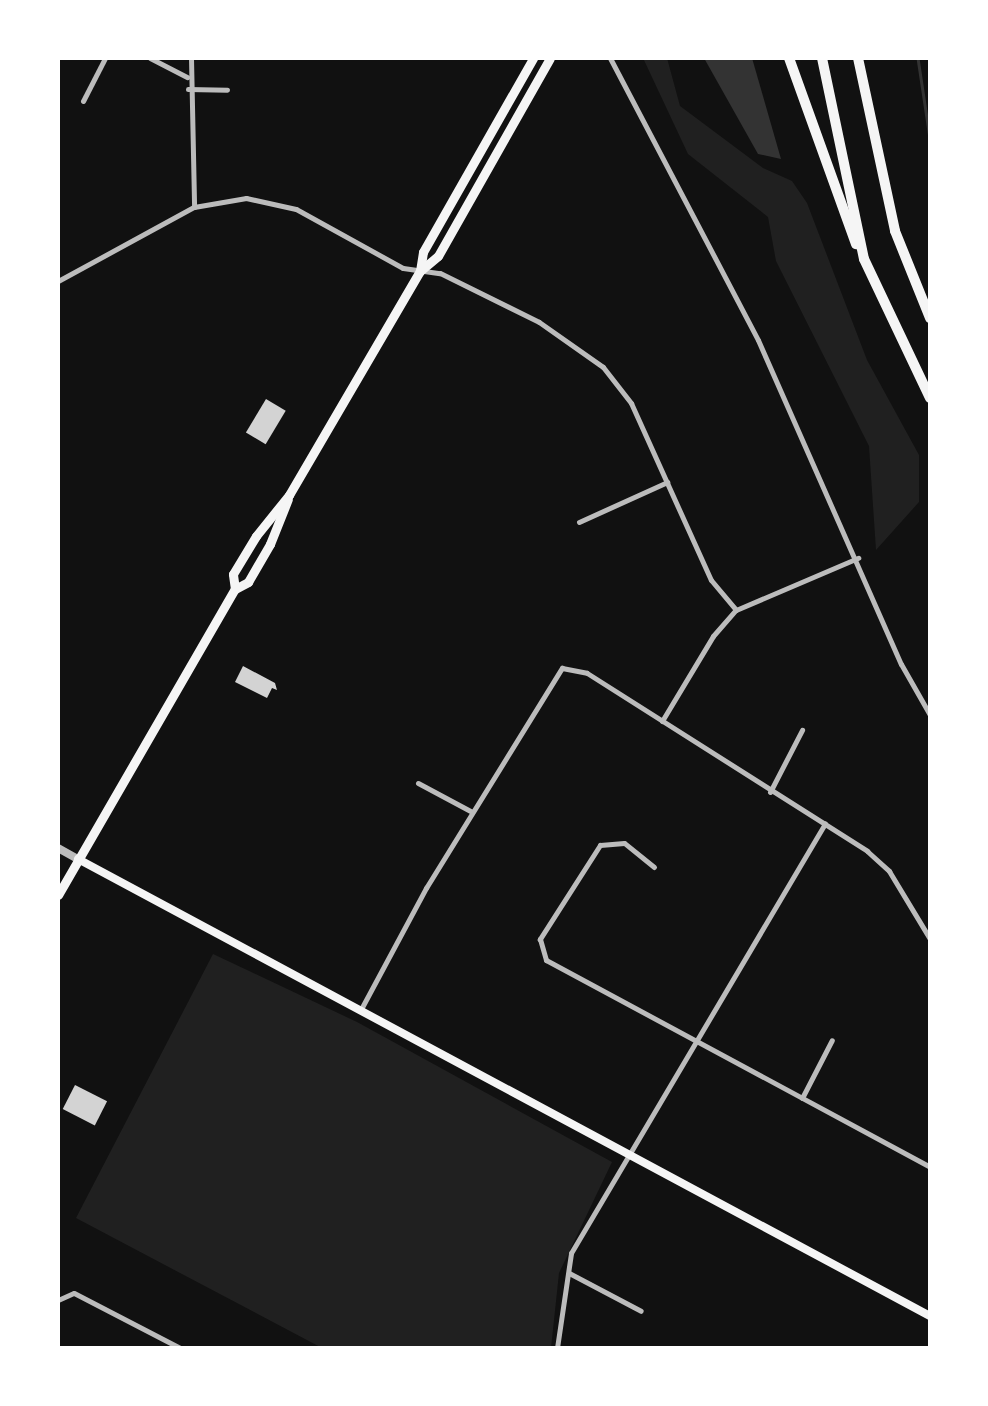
<!DOCTYPE html>
<style>
body{margin:0}
#map{position:relative;width:988px;height:1406px;overflow:hidden;background:#111;font-family:Mulish,sans-serif}
div>[style]{position:absolute}
[style*='--x']{left:calc(var(--x)*1px);top:calc(var(--y)*1px);width:calc(var(--w)*1px);rotate:calc(var(--a)*1deg)}
.green>*{inset:0;background:#202020}
.water>*{inset:0;background:#333}
.stream>*{height:2.5px;margin:-1.25px;padding:0 1.25px;transform-origin:1.25px;border-radius:1.25px;background:#333}
.building>*{inset:0;background:#d3d3d3;transform-origin:0 0}
.minor>*{height:5px;margin:-2.5px;padding:0 2.5px;transform-origin:2.5px;border-radius:2.5px;background:#bcbcbc}
.tertiary>*{height:8px;margin:-4px;padding:0 4px;transform-origin:4px;border-radius:4px;background:#bcbcbc}
.secondary>*{height:8px;margin:-4px;padding:0 4px;transform-origin:4px;border-radius:4px;background:#f5f5f5}
.primary>*{height:9px;margin:-4.5px;padding:0 4.5px;transform-origin:4.5px;border-radius:4.5px;background:#f5f5f5}
.motorway>*{height:10px;margin:-5px;padding:0 5px;transform-origin:5px;border-radius:5px;background:#f5f5f5}
span{translate:-50% -50%;white-space:nowrap;text-align:center;line-height:1.15;-webkit-text-stroke:10px #fff;paint-order:stroke}
.frame{position:absolute;inset:0;border:60px solid #fff;pointer-events:none}
</style>
<div id="map">
<div class="green">
<div style="clip-path:polygon(643px 58px,667px 58px,680px 106px,763px 168px,792px 181px,807px 203px,867px 360px,919px 455px,919px 502px,876px 550px,869px 446px,776px 261px,768px 217px,688px 154px)"></div>
<div style="clip-path:polygon(213px 954px,357px 1022px,612px 1162px,559px 1273px,551px 1348px,322px 1348px,76px 1218px)"></div>
</div>
<div class="water">
<div style="clip-path:polygon(704px 58px,752px 58px,781px 159px,758px 154px)"></div>
</div>
<div class="stream">
<div style="--x:918;--y:58;--w:81;--a:81.5"></div>
<div style="--x:930;--y:171;--w:13;--a:90"></div>
</div>
<div class="building">
<div style="left:266px;top:399px;width:23px;height:39px;rotate:31deg"></div>
<div style="clip-path:polygon(243px 666px,275px 683px,277px 690px,272px 688px,267px 698px,235px 682px)"></div>
<div style="left:75px;top:1085px;width:36px;height:27px;rotate:27deg"></div>
</div>
<div class="minor">
<div style="--x:150;--y:58;--w:42;--a:27.2"></div>
<div style="--x:191;--y:58;--w:149;--a:88.8"></div>
<div style="--x:610;--y:58;--w:318;--a:62.3"></div>
<div style="--x:758;--y:340;--w:354;--a:66.2"></div>
<div style="--x:901;--y:664;--w:59;--a:60.4"></div>
<div style="--x:188;--y:89;--w:39;--a:1"></div>
<div style="--x:83;--y:101;--w:48;--a:-62.9"></div>
<div style="--x:58;--y:281;--w:155;--a:-28.6"></div>
<div style="--x:194;--y:207;--w:53;--a:-9.8"></div>
<div style="--x:246;--y:198;--w:51;--a:12.4"></div>
<div style="--x:296;--y:209;--w:122;--a:28.9"></div>
<div style="--x:403;--y:268;--w:37;--a:8"></div>
<div style="--x:440;--y:273;--w:110;--a:26.3"></div>
<div style="--x:539;--y:322;--w:78;--a:35.1"></div>
<div style="--x:603;--y:367;--w:46;--a:52.1"></div>
<div style="--x:631;--y:403;--w:194;--a:65.7"></div>
<div style="--x:711;--y:580;--w:39;--a:50"></div>
<div style="--x:579;--y:522;--w:97;--a:-24.4"></div>
<div style="--x:662;--y:721;--w:99;--a:-59"></div>
<div style="--x:713;--y:636;--w:35;--a:-49"></div>
<div style="--x:736;--y:610;--w:133;--a:-23.1"></div>
<div style="--x:418;--y:783;--w:61;--a:28.2"></div>
<div style="--x:770;--y:792;--w:70;--a:-62.7"></div>
<div style="--x:654;--y:867;--w:38;--a:-141"></div>
<div style="--x:624;--y:843;--w:24;--a:175"></div>
<div style="--x:600;--y:845;--w:112;--a:122.6"></div>
<div style="--x:540;--y:939;--w:22;--a:74"></div>
<div style="--x:546;--y:960;--w:436;--a:28.3"></div>
<div style="--x:360;--y:1011;--w:140;--a:-61.8"></div>
<div style="--x:426;--y:888;--w:259;--a:-58.3"></div>
<div style="--x:562;--y:668;--w:25;--a:11"></div>
<div style="--x:587;--y:673;--w:332;--a:32.4"></div>
<div style="--x:867;--y:851;--w:30;--a:42"></div>
<div style="--x:889;--y:871;--w:79;--a:58.9"></div>
<div style="--x:802;--y:1098;--w:65;--a:-62.7"></div>
<div style="--x:569;--y:1273;--w:81;--a:27.8"></div>
<div style="--x:58;--y:1300;--w:17;--a:-24"></div>
<div style="--x:74;--y:1293;--w:119;--a:27.4"></div>
<div style="--x:557;--y:1348;--w:96;--a:-81.6"></div>
<div style="--x:571;--y:1253;--w:499;--a:-59.4"></div>
</div>
<div class="tertiary">
<div style="--x:58;--y:848;--w:23;--a:29"></div>
</div>
<div class="secondary">
<div style="--x:78;--y:859;--w:967;--a:28.21"></div>
</div>
<div class="primary">
<div style="--x:420;--y:271;--w:19;--a:-81"></div>
<div style="--x:423;--y:252;--w:223;--a:-60.4"></div>
<div style="--x:235;--y:589;--w:15;--a:-98"></div>
<div style="--x:233;--y:574;--w:44;--a:-58.8"></div>
<div style="--x:256;--y:536;--w:53;--a:-51.2"></div>
<div style="--x:289;--y:495;--w:259;--a:-59.7"></div>
<div style="--x:420;--y:271;--w:23;--a:-40"></div>
<div style="--x:438;--y:256;--w:227;--a:-60.5"></div>
<div style="--x:58;--y:895;--w:354;--a:-60"></div>
<div style="--x:235;--y:589;--w:15;--a:-28"></div>
<div style="--x:248;--y:582;--w:44;--a:-59.9"></div>
<div style="--x:270;--y:544;--w:48;--a:-68.2"></div>
</div>
<div class="motorway">
<div style="--x:789;--y:58;--w:198;--a:70.2"></div>
<div style="--x:822;--y:58;--w:205;--a:78.2"></div>
<div style="--x:864;--y:259;--w:154;--a:64.6"></div>
<div style="--x:858;--y:58;--w:177;--a:77.9"></div>
<div style="--x:895;--y:231;--w:94;--a:68.1"></div>
</div>
<div class="frame"></div>
</div>
